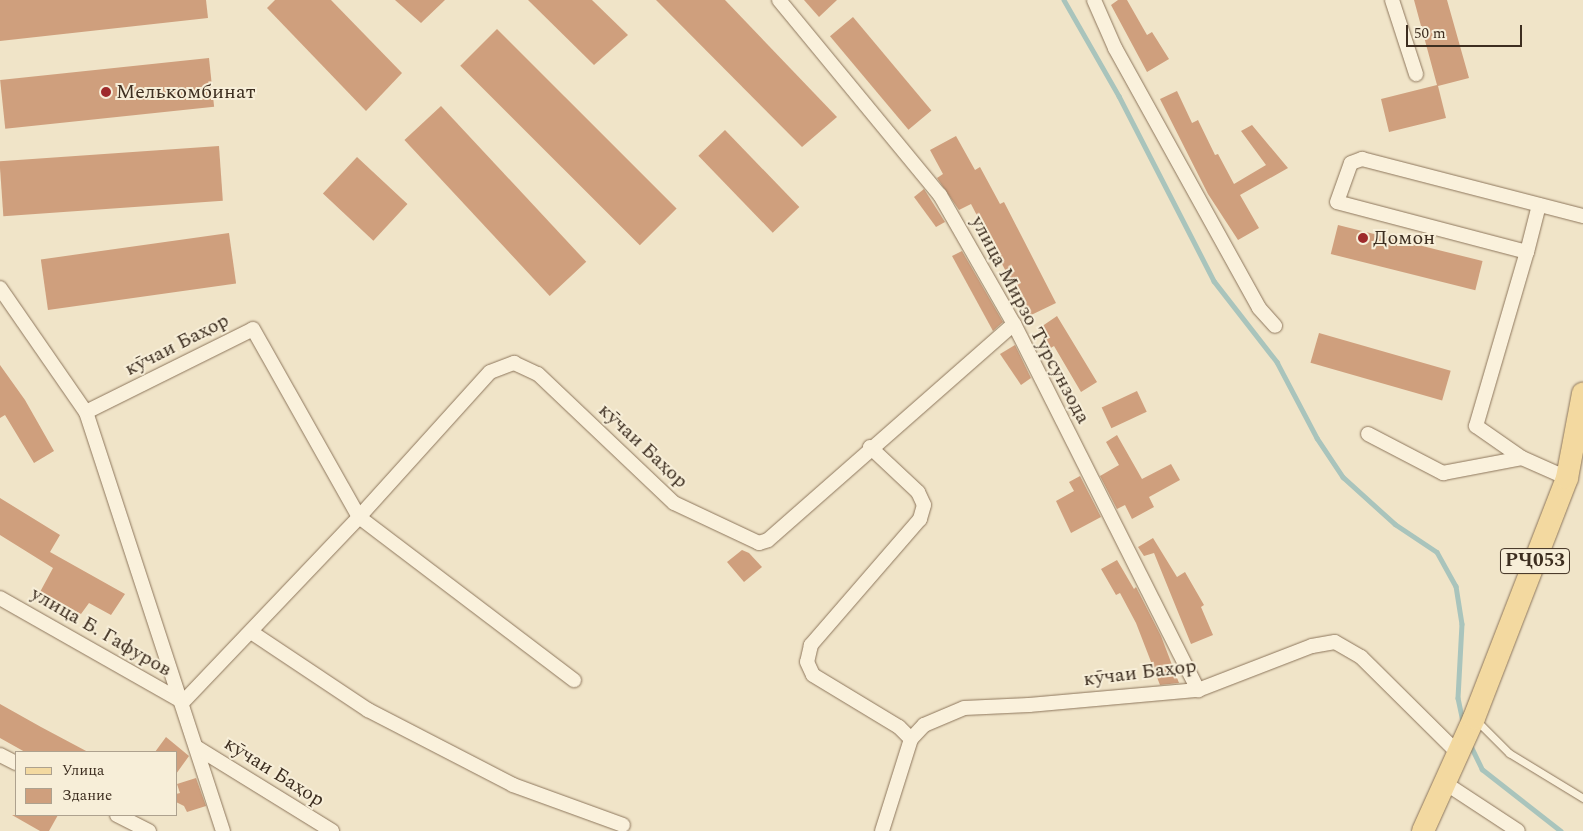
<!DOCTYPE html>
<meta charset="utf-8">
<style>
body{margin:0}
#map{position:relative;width:1583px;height:831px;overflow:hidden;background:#f0e4c8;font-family:Spectral,serif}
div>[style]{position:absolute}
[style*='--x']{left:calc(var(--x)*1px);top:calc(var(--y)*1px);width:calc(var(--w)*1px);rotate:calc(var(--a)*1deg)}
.stream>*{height:4.5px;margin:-2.25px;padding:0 2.25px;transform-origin:2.25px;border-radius:2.25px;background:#a9c4bc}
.building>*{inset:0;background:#cf9f7d;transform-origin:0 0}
.roads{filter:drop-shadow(0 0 1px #8d765c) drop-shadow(0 0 1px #8d765c)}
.lane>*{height:7px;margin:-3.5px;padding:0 3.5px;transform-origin:3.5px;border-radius:3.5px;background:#faf1dc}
.street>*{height:14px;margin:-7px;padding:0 7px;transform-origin:7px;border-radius:7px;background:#faf1dc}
.primary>*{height:22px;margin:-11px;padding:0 11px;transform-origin:11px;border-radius:11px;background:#f3d9a0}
.dots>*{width:14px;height:14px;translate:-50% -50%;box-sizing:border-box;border:2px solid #f7eed8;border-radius:50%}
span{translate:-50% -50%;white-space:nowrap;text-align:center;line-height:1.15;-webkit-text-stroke:4px #f7eed8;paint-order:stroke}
.shield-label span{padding:1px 4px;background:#f7eed8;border:1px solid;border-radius:4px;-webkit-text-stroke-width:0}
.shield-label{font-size:19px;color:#3d2e20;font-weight:700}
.poi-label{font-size:20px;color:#3d2e20}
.left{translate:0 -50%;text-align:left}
.street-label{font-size:20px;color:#3d2e20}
.legend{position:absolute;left:15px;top:751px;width:162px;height:65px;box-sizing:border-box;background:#f7eed8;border:1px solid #ada18e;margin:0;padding:6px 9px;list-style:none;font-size:15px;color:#3d2e20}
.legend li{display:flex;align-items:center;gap:10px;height:25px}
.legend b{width:25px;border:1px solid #ada18e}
.scale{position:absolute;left:1406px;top:25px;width:116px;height:22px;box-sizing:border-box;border:2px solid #3d2e20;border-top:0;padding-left:6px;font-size:15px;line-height:18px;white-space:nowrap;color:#3d2e20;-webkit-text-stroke:4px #f7eed8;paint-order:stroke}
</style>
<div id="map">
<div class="stream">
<div style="--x:1064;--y:0;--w:111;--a:60.2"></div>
<div style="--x:1119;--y:96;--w:208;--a:62.8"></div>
<div style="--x:1214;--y:281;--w:103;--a:52.1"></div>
<div style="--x:1277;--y:362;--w:86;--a:62.2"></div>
<div style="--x:1317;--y:438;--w:47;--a:56.3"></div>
<div style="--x:1343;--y:477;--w:70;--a:42.1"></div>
<div style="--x:1395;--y:524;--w:50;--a:33.7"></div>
<div style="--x:1437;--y:552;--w:39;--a:61"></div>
<div style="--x:1456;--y:586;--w:38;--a:81"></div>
<div style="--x:1462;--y:624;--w:74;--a:93.1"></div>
<div style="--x:1458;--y:698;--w:25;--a:78"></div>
<div style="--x:1470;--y:744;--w:28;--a:64"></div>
<div style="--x:1482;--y:769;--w:100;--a:38.1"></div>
</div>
<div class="building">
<div style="clip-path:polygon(0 0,206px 0,208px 18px,0 41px)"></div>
<div style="clip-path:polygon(275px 0,331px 0,402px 73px,366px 111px,267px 8px)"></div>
<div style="clip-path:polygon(395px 0,445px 0,421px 23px)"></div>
<div style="clip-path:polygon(528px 0,592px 0,628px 35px,594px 65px)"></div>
<div style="clip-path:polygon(656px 0,725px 0,837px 117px,802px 147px)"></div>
<div style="clip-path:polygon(804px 0,837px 0,819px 17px)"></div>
<div style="clip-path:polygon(1118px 0,1127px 0,1147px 35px,1152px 32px,1169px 59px,1147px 72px,1111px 5px)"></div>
<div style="clip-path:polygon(1414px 0,1447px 0,1469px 78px,1438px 86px,1446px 118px,1389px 132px,1381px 99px,1437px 85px)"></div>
<div style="left:853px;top:17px;width:122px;height:30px;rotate:50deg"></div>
<div style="left:497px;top:29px;width:254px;height:52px;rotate:45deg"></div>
<div style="left:209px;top:58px;width:49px;height:210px;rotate:84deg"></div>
<div style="clip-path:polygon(1177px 91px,1192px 123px,1198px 120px,1215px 155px,1218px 154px,1234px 184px,1266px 165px,1241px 131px,1252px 125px,1288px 168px,1240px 195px,1259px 228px,1238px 240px,1208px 194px,1160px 99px)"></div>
<div style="left:441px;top:106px;width:213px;height:50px;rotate:47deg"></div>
<div style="left:725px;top:130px;width:107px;height:37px;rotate:46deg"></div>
<div style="clip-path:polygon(956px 136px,975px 170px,980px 167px,1000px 204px,1004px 202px,1056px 303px,1029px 316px,971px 204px,959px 210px,937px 178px,943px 174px,930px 150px)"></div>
<div style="left:219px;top:146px;width:55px;height:220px;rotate:86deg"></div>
<div style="left:357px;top:157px;width:69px;height:50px;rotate:43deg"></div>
<div style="clip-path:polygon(924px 189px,945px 222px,936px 227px,914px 197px)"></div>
<div style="left:1338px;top:225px;width:149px;height:30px;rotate:14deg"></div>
<div style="left:229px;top:233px;width:51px;height:190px;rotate:82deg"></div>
<div style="clip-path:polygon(962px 251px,1003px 322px,993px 331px,952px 256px)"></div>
<div style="clip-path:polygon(1057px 316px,1097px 382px,1081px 392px,1054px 346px,1049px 349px,1038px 329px)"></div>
<div style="left:1319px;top:333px;width:137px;height:31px;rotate:16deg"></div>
<div style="clip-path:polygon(1015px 345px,1031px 378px,1021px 385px,1000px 354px)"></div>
<div style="clip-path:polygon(0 365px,25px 400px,54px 451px,34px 463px,5px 415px,0 418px)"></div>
<div style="left:1137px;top:391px;width:23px;height:39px;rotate:65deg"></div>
<div style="clip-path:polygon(1117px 435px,1142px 479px,1171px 464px,1180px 480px,1149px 497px,1154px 507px,1132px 519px,1125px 505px,1117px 509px,1100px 476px,1119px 465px,1106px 442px)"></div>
<div style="clip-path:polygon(1080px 476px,1101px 517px,1071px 533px,1056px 501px,1074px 491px,1069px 482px)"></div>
<div style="clip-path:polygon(0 498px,60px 535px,50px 552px,125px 594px,111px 615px,89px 603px,81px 614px,40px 592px,53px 568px,0 535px)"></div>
<div style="clip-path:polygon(1153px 538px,1177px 577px,1185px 572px,1204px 605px,1201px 607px,1213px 635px,1191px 644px,1154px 553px,1144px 556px,1138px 547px)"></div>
<div style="clip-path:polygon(742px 550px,749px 553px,762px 567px,744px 582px,727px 562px)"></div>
<div style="clip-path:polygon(1117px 560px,1134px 589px,1136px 587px,1161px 636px,1179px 683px,1160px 685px,1136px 623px,1120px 593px,1116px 595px,1101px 569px)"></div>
<div style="clip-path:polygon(0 704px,41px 727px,88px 752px,25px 752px,0 738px)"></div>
<div style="clip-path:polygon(166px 737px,189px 756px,176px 774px,176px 752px,155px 752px)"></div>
<div style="clip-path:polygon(196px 778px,206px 806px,187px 812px,184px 806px,176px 802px,176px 794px,180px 793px,177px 784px)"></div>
<div style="clip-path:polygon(12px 815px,58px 815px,49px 831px,40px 831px)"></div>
</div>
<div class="roads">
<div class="lane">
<div style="--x:1476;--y:720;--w:47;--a:45"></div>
<div style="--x:1509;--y:753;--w:87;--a:31.3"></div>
</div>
<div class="street">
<div style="--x:779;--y:0;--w:253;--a:50.5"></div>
<div style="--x:940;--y:195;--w:149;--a:60.2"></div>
<div style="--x:1014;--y:324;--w:410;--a:63.3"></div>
<div style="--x:1094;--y:0;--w:52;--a:66.4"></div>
<div style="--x:1115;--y:48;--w:297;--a:61"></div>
<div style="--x:1259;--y:308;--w:24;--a:48"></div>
<div style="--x:1392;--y:0;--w:78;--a:72"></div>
<div style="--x:1539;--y:205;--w:49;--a:104.3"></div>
<div style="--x:1527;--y:252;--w:196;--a:-165.3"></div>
<div style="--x:1337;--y:202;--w:41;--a:-70.3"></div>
<div style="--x:1351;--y:163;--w:12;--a:-20"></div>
<div style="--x:1362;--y:159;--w:228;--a:14.5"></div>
<div style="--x:0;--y:288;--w:151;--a:55.3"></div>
<div style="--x:86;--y:412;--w:441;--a:71.9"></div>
<div style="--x:86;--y:412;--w:186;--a:-26.4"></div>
<div style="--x:253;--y:329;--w:216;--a:60.6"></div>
<div style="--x:359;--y:517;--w:270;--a:37.2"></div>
<div style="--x:1368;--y:434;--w:85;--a:27.5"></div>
<div style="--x:1443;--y:473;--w:80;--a:-10.8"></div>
<div style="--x:1522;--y:458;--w:49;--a:24"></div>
<div style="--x:870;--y:447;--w:66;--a:43.2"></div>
<div style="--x:918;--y:492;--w:14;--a:65"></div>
<div style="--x:924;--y:505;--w:15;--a:106"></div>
<div style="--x:920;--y:519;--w:167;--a:130.9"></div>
<div style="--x:811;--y:645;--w:17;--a:103"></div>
<div style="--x:807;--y:662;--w:14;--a:65"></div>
<div style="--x:813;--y:675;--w:100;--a:31.2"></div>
<div style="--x:899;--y:727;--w:17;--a:45"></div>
<div style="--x:1522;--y:458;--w:56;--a:-145.2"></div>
<div style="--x:1476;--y:426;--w:181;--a:-73.7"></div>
<div style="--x:0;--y:598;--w:210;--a:29.6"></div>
<div style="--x:251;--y:632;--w:141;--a:33.7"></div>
<div style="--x:368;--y:710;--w:163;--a:27.3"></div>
<div style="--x:513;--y:785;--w:117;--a:20"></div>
<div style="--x:183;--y:702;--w:255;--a:-46.4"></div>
<div style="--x:359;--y:517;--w:195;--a:-47.9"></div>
<div style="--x:490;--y:372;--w:26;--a:-21"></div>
<div style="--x:514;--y:363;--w:26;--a:25"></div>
<div style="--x:538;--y:374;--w:187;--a:43.5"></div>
<div style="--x:674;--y:503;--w:94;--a:25.2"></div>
<div style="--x:759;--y:543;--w:9;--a:-18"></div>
<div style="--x:768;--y:540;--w:327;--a:-41.3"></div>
<div style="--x:196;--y:747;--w:160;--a:31.7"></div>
<div style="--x:0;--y:755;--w:18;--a:27"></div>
<div style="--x:1445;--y:783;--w:87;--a:33.3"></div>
<div style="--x:117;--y:815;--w:36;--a:27"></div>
<div style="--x:882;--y:831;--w:96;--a:-72.5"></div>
<div style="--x:911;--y:739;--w:19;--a:-47"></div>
<div style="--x:924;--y:725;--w:43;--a:-23"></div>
<div style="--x:964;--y:708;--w:65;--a:-2.6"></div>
<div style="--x:1029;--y:705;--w:170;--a:-5.1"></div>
<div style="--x:1198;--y:690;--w:122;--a:-21.1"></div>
<div style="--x:1312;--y:646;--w:23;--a:-10"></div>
<div style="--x:1335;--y:642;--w:30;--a:30"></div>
<div style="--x:1361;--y:657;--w:136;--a:44.7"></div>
</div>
<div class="primary">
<div style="--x:1423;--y:831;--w:124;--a:-65.7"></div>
<div style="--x:1474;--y:718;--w:257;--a:-68.8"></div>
<div style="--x:1567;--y:478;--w:86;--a:-79.3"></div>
</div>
</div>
<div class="dots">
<div style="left:106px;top:92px;background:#9e2a2b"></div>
<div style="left:1363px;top:238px;background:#9e2a2b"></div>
</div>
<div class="shield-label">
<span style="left:1535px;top:561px">РҶ053</span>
</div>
<div class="poi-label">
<span class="left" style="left:116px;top:92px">Мелькомбинат</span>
<span class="left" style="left:1373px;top:238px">Домон</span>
</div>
<div class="street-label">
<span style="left:1030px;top:320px;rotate:62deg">улица Мирзо Турсунзода</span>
<span style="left:177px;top:345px;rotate:-27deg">кӯчаи Баҳор</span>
<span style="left:643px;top:446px;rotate:43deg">кӯчаи Баҳор</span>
<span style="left:101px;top:632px;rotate:30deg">улица Б. Гафуров</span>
<span style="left:1140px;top:673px;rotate:-7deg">кӯчаи Баҳор</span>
<span style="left:274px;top:772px;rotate:32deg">кӯчаи Баҳор</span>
</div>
<ul class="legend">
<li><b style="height:6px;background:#f3d9a0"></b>Улица</li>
<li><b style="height:14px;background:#cf9f7d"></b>Здание</li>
</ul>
<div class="scale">50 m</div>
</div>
